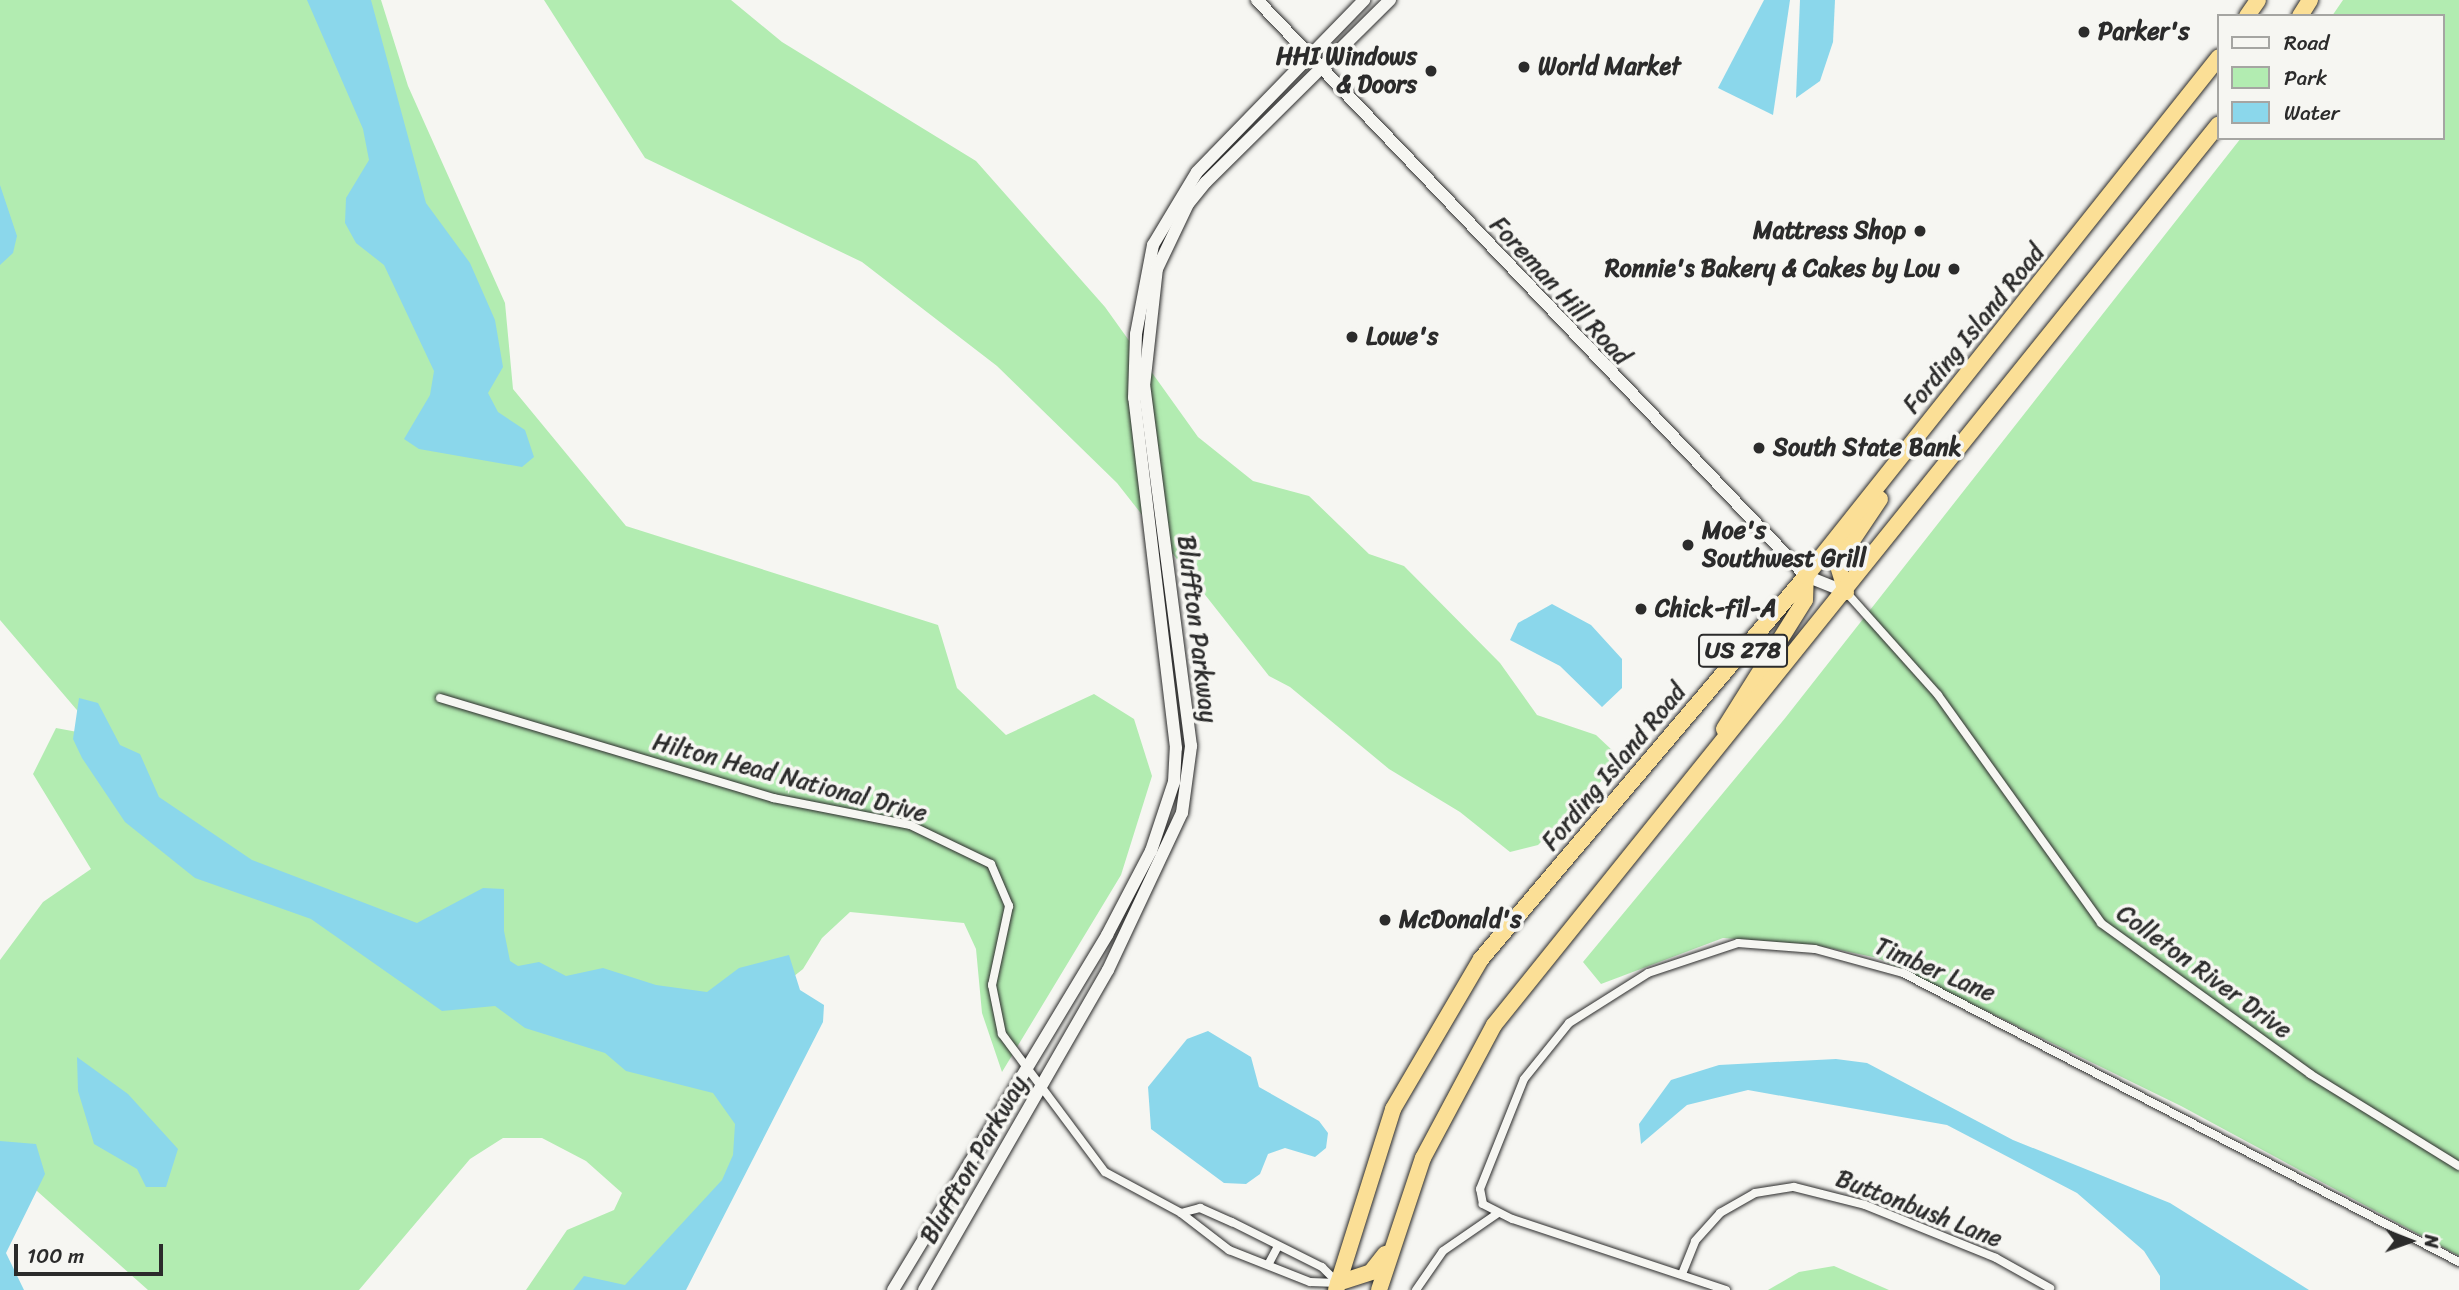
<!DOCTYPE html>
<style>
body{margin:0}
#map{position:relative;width:2459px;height:1290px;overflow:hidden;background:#f6f6f2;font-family:Sriracha,sans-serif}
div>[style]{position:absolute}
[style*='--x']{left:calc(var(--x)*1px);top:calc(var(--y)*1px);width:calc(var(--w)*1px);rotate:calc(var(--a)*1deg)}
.green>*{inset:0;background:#b2ecb1}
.water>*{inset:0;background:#8bd7eb}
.roads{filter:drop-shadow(0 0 2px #2b2b2b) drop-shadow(0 0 2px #2b2b2b)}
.street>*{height:8px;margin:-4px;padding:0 4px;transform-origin:4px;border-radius:4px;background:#f6f6f2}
.secondary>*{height:12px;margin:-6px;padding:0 6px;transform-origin:6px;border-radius:6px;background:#f6f6f2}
.highway>*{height:16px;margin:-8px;padding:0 8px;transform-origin:8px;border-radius:8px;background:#fbdf96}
.dots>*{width:19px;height:19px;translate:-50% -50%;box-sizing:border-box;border:4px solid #f6f6f2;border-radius:50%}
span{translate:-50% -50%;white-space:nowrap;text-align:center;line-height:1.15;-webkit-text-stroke:7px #f6f6f2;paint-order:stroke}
.shield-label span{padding:2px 5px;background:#f6f6f2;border:2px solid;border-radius:5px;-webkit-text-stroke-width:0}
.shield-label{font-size:23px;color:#2b2b2b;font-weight:700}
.poi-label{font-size:24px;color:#2b2b2b;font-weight:700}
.left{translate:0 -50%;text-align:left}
.right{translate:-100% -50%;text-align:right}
.street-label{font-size:24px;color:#2b2b2b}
.legend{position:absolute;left:2217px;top:14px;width:228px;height:126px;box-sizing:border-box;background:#f6f6f2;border:2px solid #a5a5a2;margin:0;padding:9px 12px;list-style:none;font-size:21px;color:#2b2b2b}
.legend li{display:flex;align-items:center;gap:14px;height:35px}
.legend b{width:35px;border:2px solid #a5a5a2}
.north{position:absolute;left:2375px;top:1206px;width:70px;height:70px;-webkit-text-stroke:5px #f6f6f2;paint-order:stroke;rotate:91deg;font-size:19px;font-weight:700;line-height:28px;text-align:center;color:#2b2b2b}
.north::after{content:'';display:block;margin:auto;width:24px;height:32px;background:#2b2b2b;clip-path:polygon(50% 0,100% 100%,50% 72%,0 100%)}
.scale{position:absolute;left:14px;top:1244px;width:149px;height:32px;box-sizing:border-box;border:4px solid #2b2b2b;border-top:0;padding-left:9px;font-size:21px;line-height:24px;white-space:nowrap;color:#2b2b2b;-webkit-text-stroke:5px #f6f6f2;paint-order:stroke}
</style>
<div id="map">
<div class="green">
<div style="clip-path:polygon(0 0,381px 0,408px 86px,505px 303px,513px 389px,626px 526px,938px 625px,957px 688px,1006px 735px,1094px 694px,1134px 719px,1152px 776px,1121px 875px,1002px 1072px,982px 1013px,976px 949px,964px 923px,850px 912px,822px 938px,803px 969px,764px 1000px,497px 972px,182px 833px,0 620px)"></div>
<div style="clip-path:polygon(544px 0,731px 0,782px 42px,976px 161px,1105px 307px,1198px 437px,1253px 481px,1309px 496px,1369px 554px,1404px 566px,1500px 663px,1537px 715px,1596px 735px,1613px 751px,1616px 766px,1538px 845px,1510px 852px,1460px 812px,1389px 769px,1290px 687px,1269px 676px,1117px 483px,997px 366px,862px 262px,645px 158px)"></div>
<div style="clip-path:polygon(2343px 0,2459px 0,2459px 1256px,2181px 1106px,1878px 958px,1815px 945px,1723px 938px,1601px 984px,1583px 962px,1786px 717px,2241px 138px,2443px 138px,2443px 16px,2332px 16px)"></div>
<div style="clip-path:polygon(56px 728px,99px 736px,180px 841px,596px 1025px,756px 1117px,667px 1290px,526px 1290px,567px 1230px,614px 1210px,622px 1193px,586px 1161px,542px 1138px,503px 1138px,470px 1159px,359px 1290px,148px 1290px,0 1158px,0 960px,43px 902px,91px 869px,33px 774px)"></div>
<div style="clip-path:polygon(1834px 1266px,1889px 1290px,1768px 1290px,1799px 1272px)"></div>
</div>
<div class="water">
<div style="clip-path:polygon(307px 0,371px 0,426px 203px,470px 263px,495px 320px,503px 367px,488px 393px,498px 412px,525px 430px,534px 457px,522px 467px,419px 449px,404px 439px,430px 395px,434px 371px,384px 265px,356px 243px,345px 223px,346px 198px,369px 160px,363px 129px)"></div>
<div style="clip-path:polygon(1764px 0,1790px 0,1773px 115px,1718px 88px)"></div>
<div style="clip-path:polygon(1800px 0,1835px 0,1833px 42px,1820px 81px,1796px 98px)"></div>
<div style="clip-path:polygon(0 185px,17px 236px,13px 253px,0 265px)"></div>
<div style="clip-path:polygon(1552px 604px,1591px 625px,1622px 659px,1622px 688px,1602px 707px,1560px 666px,1510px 640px,1518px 623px)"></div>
<div style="clip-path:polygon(79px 698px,98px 703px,120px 745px,140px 754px,159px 797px,252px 860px,417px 923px,483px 888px,504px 889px,504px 931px,510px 961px,518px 966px,539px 962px,566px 976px,603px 968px,656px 985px,707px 992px,739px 968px,789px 955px,800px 990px,824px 1005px,823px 1022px,686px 1290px,573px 1290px,584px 1276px,625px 1285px,722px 1180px,733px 1155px,735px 1124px,713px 1093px,626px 1071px,605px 1053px,525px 1028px,495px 1006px,442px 1011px,311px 919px,195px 878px,125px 822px,82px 758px,73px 739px)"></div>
<div style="clip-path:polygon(1208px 1031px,1251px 1057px,1259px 1087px,1319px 1121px,1328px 1133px,1326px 1148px,1315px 1157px,1285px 1148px,1268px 1154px,1260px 1174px,1246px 1184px,1224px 1183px,1151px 1129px,1148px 1087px,1187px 1039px)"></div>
<div style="clip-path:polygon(77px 1057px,128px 1094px,178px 1149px,166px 1187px,146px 1187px,137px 1169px,94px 1144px,78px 1091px)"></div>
<div style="clip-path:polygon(1836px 1059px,1867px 1063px,2013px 1140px,2170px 1203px,2309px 1290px,2160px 1290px,2160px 1276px,2144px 1251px,2077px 1193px,1947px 1125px,1748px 1090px,1687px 1105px,1641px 1144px,1639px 1124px,1671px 1080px,1719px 1065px)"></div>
<div style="clip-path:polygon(0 1141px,36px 1144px,45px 1174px,6px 1253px,24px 1290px,0 1290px)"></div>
</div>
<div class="roads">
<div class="street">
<div style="--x:1846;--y:592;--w:138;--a:48.2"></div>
<div style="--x:1938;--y:695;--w:280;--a:54.4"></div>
<div style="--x:2101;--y:923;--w:258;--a:35.8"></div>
<div style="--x:2310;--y:1074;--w:175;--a:31.7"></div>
<div style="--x:440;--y:698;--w:348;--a:16.7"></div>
<div style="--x:773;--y:798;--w:140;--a:11.1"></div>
<div style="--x:910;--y:825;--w:90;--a:25.7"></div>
<div style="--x:991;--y:864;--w:46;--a:66.8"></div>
<div style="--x:1009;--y:906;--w:81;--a:102.1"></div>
<div style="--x:992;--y:985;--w:50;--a:78.5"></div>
<div style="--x:1002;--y:1034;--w:172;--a:53.3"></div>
<div style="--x:1105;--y:1172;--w:86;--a:28.3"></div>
<div style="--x:1181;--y:1213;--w:61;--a:37.6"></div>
<div style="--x:1229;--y:1250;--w:87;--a:21.6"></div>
<div style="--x:1310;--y:1282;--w:28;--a:2"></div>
<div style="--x:1181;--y:1213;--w:20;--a:-15"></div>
<div style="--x:1200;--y:1208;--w:35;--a:24"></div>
<div style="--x:1232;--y:1222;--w:101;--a:26.6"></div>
<div style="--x:1322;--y:1267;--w:23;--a:45"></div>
<div style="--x:1268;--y:1265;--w:21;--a:-62"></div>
<div style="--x:1682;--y:1274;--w:35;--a:-68"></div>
<div style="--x:1695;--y:1241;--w:38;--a:-48"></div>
<div style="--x:1720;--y:1213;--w:40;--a:-29.7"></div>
<div style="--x:1755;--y:1193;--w:39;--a:-9"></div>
<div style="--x:1794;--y:1187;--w:73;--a:14.2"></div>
<div style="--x:1865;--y:1205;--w:141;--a:22"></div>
<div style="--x:1996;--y:1258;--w:62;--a:29.1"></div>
<div style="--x:1416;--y:1290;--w:47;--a:-55.3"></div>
<div style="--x:1443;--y:1251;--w:67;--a:-34.6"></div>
<div style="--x:1726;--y:1290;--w:225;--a:-161.6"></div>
<div style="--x:1512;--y:1219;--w:33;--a:-153"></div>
<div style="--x:1483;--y:1204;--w:15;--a:-101"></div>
<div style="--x:1480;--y:1189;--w:118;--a:-68.2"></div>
<div style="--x:1524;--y:1079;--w:72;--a:-51.2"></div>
<div style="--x:1569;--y:1023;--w:93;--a:-32.3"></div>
<div style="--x:1648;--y:973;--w:95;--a:-18.4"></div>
<div style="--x:1738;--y:943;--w:77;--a:4.5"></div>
<div style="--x:1815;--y:949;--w:91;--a:15.3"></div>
<div style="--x:1903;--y:973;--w:627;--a:27.46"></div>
</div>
<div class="secondary">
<div style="--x:1257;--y:0;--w:796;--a:46.37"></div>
<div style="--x:1806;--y:576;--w:43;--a:21.8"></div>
<div style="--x:893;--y:1290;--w:415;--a:-58.9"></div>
<div style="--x:1107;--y:935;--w:95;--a:-62.4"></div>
<div style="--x:1151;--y:851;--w:73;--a:-71.6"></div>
<div style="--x:1174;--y:782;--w:34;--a:-87"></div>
<div style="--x:1176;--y:748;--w:353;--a:-96.8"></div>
<div style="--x:1134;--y:398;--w:64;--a:-88.2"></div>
<div style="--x:1136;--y:334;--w:91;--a:-79.2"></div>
<div style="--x:1153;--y:245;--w:85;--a:-58.9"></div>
<div style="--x:1197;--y:172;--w:240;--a:-45.8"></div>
<div style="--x:924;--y:1290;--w:369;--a:-60.1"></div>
<div style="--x:1108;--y:970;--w:174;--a:-64.8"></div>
<div style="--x:1182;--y:813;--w:68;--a:-82.3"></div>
<div style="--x:1191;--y:746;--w:363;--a:-97.4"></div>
<div style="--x:1144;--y:386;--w:118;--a:-83.7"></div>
<div style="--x:1157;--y:269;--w:72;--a:-64.5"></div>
<div style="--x:1188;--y:204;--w:28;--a:-51"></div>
<div style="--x:1206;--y:182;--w:259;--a:-44.7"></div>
</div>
<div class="highway">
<div style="--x:2247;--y:16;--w:19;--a:-55"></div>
<div style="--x:2300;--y:16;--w:19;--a:-58"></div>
<div style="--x:1846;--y:592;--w:30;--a:-107"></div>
<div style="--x:1837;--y:563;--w:77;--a:-56.1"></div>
<div style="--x:1724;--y:729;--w:152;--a:-57.9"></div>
<div style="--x:1805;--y:600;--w:24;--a:-88"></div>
<div style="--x:1338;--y:1283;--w:35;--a:-18"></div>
<div style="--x:1371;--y:1272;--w:23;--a:-52"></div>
<div style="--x:1336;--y:1290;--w:190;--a:-72.5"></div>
<div style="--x:1393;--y:1109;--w:174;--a:-59.6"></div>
<div style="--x:1481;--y:959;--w:502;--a:-49.68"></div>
<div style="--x:1806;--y:576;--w:663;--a:-51.49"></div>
<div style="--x:1379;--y:1290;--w:139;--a:-71.6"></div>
<div style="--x:1423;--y:1158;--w:151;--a:-61.9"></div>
<div style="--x:1494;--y:1025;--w:1156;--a:-51.18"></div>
</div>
</div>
<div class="dots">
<div style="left:2084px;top:32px;background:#2b2b2b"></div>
<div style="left:1524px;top:67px;background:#2b2b2b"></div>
<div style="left:1431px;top:71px;background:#2b2b2b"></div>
<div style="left:1920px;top:231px;background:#2b2b2b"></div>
<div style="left:1954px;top:269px;background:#2b2b2b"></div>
<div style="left:1352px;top:337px;background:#2b2b2b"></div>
<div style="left:1759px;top:448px;background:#2b2b2b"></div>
<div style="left:1688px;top:545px;background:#2b2b2b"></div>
<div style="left:1641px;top:609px;background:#2b2b2b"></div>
<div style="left:1385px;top:920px;background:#2b2b2b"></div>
</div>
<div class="shield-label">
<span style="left:1743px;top:651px">US 278</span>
</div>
<div class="poi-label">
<span class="left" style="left:2098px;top:32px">Parker's</span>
<span class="right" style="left:1417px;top:71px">HHI Windows<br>&amp; Doors</span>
<span class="left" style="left:1538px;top:67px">World Market</span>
<span class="right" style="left:1906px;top:231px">Mattress Shop</span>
<span class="right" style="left:1940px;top:269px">Ronnie's Bakery &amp; Cakes by Lou</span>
<span class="left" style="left:1366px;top:337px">Lowe's</span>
<span class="left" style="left:1773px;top:448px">South State Bank</span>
<span class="left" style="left:1702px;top:545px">Moe's<br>Southwest Grill</span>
<span class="left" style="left:1655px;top:609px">Chick-fil-A</span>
<span class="left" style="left:1399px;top:920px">McDonald's</span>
</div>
<div class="street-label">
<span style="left:1560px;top:291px;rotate:47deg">Foreman Hill Road</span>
<span style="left:1974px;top:329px;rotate:-51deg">Fording Island Road</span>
<span style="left:1197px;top:629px;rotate:83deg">Bluffton Parkway</span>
<span style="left:1614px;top:767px;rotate:-50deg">Fording Island Road</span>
<span style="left:790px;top:778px;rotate:15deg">Hilton Head National Drive</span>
<span style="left:1935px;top:970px;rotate:23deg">Timber Lane</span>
<span style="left:2204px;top:972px;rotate:36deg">Colleton River Drive</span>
<span style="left:974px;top:1160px;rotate:-60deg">Bluffton Parkway</span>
<span style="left:1919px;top:1209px;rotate:21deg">Buttonbush Lane</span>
</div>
<ul class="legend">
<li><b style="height:9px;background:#f6f6f2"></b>Road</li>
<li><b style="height:19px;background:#b2ecb1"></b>Park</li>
<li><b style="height:19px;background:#8bd7eb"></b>Water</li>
</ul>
<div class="north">N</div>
<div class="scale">100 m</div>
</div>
